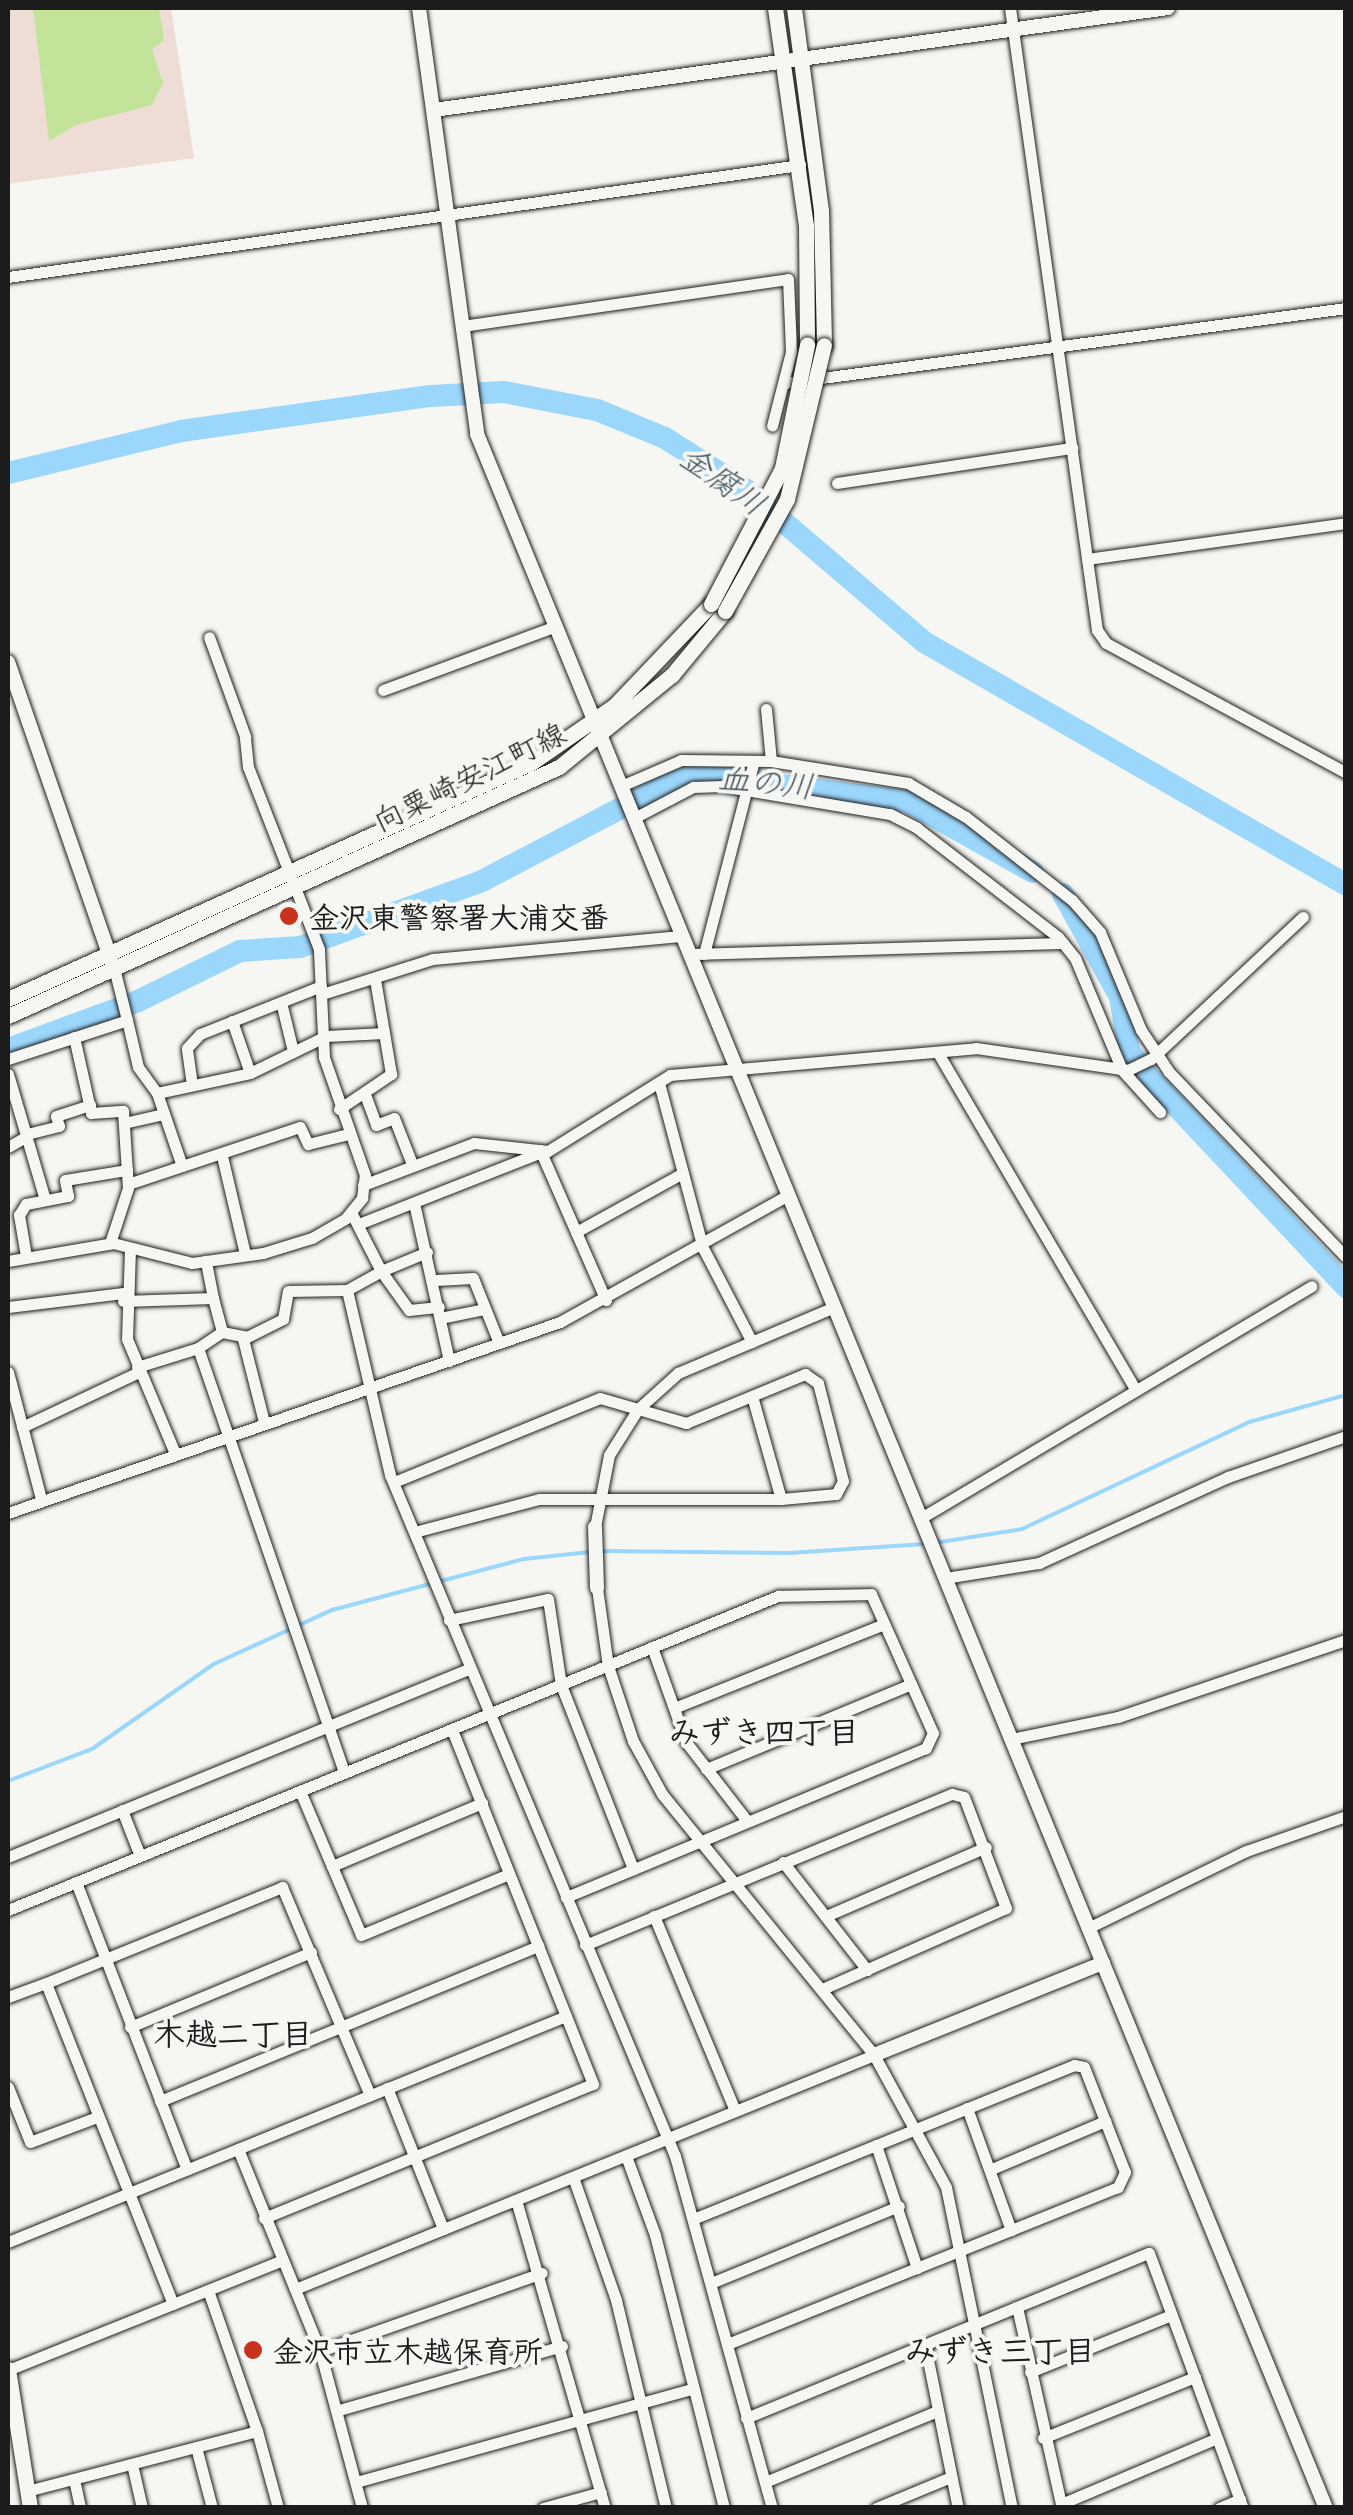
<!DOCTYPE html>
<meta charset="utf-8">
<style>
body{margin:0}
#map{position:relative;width:1353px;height:2515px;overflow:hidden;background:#f6f6f2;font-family:"Playpen Sans","Klee One",sans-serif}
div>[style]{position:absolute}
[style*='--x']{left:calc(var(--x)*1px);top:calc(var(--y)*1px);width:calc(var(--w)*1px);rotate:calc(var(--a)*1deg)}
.built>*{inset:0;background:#eeddd5}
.green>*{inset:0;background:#c3e39b}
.stream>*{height:4px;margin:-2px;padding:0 2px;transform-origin:2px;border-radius:2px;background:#9bd6fb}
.river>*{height:22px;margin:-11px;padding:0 11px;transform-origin:11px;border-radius:11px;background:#9bd6fb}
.roads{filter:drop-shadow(0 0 2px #1c1c1c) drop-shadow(0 0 2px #1c1c1c)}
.minor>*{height:11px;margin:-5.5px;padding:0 5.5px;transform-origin:5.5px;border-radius:5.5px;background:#f6f6f2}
.tertiary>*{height:14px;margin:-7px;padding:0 7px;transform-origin:7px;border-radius:7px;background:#f6f6f2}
.secondary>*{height:15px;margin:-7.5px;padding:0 7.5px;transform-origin:7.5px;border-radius:7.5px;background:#f6f6f2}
.bridges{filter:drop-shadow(0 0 2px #1c1c1c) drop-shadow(0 0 2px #1c1c1c)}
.secondary-bridge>*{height:15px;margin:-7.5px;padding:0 7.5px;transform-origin:7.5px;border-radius:7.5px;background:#f6f6f2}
.dots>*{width:28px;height:28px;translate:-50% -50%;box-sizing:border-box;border:5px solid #f6f6f2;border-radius:50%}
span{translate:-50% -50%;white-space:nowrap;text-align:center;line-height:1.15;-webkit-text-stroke:8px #f6f6f2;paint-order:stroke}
.street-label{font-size:30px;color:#1c1c1c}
.poi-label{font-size:30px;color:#1c1c1c;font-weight:700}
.left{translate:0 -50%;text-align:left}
.water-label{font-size:32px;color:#42545f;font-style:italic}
.neighbourhood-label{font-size:32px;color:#1c1c1c;font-weight:700}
.frame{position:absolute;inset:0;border:10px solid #1c1c1c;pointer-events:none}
</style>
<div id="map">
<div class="built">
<div style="clip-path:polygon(8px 8px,171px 8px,194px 158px,8px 184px)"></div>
</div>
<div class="green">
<div style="clip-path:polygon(33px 8px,159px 8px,164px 40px,152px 50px,163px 83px,152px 105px,76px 125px,49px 141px)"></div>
</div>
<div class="stream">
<div style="--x:934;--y:1543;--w:89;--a:-9"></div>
<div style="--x:1022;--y:1529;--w:251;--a:-25.2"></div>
<div style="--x:1249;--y:1422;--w:101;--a:-15.6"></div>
<div style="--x:600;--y:1551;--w:189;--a:0.6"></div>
<div style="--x:789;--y:1553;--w:136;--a:-3.8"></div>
<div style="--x:8;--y:1781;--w:90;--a:-20.9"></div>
<div style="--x:92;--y:1749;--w:149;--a:-34.9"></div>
<div style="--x:214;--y:1664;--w:130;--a:-24.6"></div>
<div style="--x:332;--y:1610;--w:199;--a:-14.9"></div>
<div style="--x:524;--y:1559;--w:66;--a:-6.1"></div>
</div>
<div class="river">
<div style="--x:8;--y:473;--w:178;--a:-13.6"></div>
<div style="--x:181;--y:431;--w:252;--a:-8"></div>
<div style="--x:431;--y:396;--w:73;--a:-3.1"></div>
<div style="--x:504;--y:392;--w:95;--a:11"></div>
<div style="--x:597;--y:410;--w:74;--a:22.4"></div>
<div style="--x:665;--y:438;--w:95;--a:32.5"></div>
<div style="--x:745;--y:489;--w:235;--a:40.5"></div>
<div style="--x:924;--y:642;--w:487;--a:29.9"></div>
<div style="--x:1063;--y:894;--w:118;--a:61"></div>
<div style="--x:1120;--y:997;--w:55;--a:80.5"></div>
<div style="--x:1129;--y:1051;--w:30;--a:53"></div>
<div style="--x:1147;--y:1075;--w:291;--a:46.8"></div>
<div style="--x:8;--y:1049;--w:136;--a:-20.2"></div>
<div style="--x:136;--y:1002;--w:116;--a:-26.1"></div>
<div style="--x:240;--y:951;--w:60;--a:-3.8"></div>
<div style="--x:300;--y:947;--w:191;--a:-19.9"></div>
<div style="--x:480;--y:882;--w:235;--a:-27.7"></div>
<div style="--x:688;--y:773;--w:220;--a:7.3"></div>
<div style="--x:906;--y:801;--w:145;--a:29.2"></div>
</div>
<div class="roads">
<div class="minor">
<div style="--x:1010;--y:8;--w:628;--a:82.04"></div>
<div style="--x:1097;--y:630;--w:16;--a:55"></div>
<div style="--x:1106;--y:643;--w:273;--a:28.4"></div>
<div style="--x:8;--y:277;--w:800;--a:-8.05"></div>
<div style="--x:462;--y:326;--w:329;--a:-8.2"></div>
<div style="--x:788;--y:279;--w:73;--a:87.6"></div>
<div style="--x:791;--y:352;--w:76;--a:104.4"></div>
<div style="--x:784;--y:383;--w:567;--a:-7.6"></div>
<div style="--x:837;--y:483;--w:238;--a:-8.5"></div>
<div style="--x:1087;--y:559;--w:261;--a:-7.9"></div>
<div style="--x:383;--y:690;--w:184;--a:-20.3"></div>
<div style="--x:766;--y:709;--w:52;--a:84.5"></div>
<div style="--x:621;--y:786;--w:65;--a:-23.4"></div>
<div style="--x:681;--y:760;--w:90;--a:0.6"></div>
<div style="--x:771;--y:761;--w:139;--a:9.1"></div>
<div style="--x:908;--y:783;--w:67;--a:30.4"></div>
<div style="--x:966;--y:817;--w:135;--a:38.1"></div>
<div style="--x:1072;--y:900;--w:43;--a:48.8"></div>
<div style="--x:1100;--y:932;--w:106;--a:67.3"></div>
<div style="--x:1141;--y:1030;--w:50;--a:56.3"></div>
<div style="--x:1169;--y:1072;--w:256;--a:46.3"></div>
<div style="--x:634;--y:818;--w:67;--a:-27.7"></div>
<div style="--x:693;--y:787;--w:29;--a:-2"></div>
<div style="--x:722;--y:786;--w:170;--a:9.5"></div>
<div style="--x:890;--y:814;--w:30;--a:27"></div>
<div style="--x:917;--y:828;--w:178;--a:37.7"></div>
<div style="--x:1058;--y:937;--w:27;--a:51"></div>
<div style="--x:1075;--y:958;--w:121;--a:67.2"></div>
<div style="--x:1122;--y:1070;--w:57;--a:47.9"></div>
<div style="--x:690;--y:954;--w:373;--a:-1.7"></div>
<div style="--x:704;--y:954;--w:195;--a:-75.5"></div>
<div style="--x:322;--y:994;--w:116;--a:-17.5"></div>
<div style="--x:433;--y:959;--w:251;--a:-5.3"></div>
<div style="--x:281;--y:1002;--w:46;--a:76.3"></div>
<div style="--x:127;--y:1020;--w:48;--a:76.8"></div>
<div style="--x:138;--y:1067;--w:32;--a:54"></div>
<div style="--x:157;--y:1093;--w:95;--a:-12.1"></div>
<div style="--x:250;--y:1073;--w:85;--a:-26"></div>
<div style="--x:326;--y:1036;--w:58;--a:-3"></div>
<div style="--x:232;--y:1021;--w:55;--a:70.9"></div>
<div style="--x:74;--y:1037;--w:78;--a:77.4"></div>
<div style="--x:91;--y:1113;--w:32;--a:-4"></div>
<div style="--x:123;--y:1111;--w:77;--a:86.3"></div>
<div style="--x:128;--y:1188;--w:58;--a:108.1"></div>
<div style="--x:938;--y:1053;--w:391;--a:59.6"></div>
<div style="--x:8;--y:1059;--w:125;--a:-18.1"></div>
<div style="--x:127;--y:1020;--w:54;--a:-104"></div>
<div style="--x:8;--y:1074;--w:131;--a:73.6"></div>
<div style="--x:659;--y:1083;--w:171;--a:75.1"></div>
<div style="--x:703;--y:1248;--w:106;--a:62.5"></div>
<div style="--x:192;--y:1085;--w:37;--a:-98"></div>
<div style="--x:187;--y:1048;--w:19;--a:-47"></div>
<div style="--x:200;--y:1034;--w:130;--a:-21.6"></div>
<div style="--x:157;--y:1093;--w:77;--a:71.1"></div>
<div style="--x:182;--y:1166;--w:124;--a:-18.3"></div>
<div style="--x:300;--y:1127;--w:19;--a:65"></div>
<div style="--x:308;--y:1144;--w:38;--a:-14"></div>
<div style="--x:366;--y:1097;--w:30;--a:70"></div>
<div style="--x:376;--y:1125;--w:19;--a:-21"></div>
<div style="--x:394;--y:1118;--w:49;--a:68.6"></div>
<div style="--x:339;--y:1109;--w:63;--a:-33.9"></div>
<div style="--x:391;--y:1074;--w:96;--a:-99.6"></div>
<div style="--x:124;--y:1123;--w:41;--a:-12.7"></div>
<div style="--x:27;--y:1134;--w:33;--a:-14"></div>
<div style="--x:59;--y:1126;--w:10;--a:-107"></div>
<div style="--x:56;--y:1116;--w:36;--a:-18"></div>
<div style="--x:8;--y:1147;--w:22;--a:-30"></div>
<div style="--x:540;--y:1150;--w:164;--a:66.3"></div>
<div style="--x:222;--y:1156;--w:101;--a:76.8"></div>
<div style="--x:128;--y:1184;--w:57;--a:-18.4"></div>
<div style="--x:363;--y:1185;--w:119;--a:-20.7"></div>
<div style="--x:474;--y:1143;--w:74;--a:6.2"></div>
<div style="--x:548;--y:1151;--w:144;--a:-31.9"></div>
<div style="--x:670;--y:1075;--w:307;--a:-5"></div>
<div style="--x:976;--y:1048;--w:154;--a:8.2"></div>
<div style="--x:1128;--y:1070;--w:25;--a:-26"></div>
<div style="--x:1151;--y:1059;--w:208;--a:-43.1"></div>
<div style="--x:414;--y:1203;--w:162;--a:77.5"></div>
<div style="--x:361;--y:1223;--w:193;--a:-21.5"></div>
<div style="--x:576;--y:1232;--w:122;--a:-28.9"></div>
<div style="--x:130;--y:1249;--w:90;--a:91.9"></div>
<div style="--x:127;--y:1339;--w:121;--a:67.2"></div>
<div style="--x:427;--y:1252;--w:50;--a:157.6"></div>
<div style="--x:381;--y:1271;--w:48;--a:54.3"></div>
<div style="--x:409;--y:1310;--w:30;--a:-6"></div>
<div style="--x:26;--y:1256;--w:42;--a:-99.7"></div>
<div style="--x:19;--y:1215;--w:13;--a:-58"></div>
<div style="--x:26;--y:1204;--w:43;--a:-10.8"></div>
<div style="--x:68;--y:1196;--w:16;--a:-101"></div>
<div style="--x:65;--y:1180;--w:63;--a:-9.2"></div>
<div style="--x:8;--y:1261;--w:107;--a:-9.7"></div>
<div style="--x:113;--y:1243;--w:81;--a:14.2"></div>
<div style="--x:192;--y:1263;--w:72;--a:-8"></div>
<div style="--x:263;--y:1253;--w:51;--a:-17"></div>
<div style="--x:312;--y:1238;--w:39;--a:-30"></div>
<div style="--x:346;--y:1218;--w:26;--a:-51"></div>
<div style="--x:362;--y:1198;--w:23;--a:-83"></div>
<div style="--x:365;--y:1175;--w:125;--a:-109.2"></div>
<div style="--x:324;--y:1057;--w:108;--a:-92.7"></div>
<div style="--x:319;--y:949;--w:195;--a:-111.3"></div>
<div style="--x:248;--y:767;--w:31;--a:-96"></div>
<div style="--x:245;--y:736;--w:105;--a:-110"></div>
<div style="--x:436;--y:1280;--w:37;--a:-3"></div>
<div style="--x:473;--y:1278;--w:70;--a:68.2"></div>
<div style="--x:347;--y:1290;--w:190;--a:76.9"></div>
<div style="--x:390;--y:1475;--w:738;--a:67.29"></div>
<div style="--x:675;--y:2156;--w:365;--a:74.6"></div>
<div style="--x:213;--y:1298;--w:35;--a:75"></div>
<div style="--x:222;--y:1332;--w:25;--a:11"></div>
<div style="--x:123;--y:1301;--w:90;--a:-1.9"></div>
<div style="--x:213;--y:1298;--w:38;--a:-101"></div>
<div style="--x:8;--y:1307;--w:116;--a:-6.9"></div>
<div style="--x:440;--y:1318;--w:41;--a:-11.3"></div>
<div style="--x:198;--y:1348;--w:29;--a:-34"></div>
<div style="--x:137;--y:1367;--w:64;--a:-17.3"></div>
<div style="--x:198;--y:1348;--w:449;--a:71"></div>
<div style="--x:8;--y:1372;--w:131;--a:75.4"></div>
<div style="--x:752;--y:1396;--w:107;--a:74.3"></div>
<div style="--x:264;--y:1422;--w:86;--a:-104.2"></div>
<div style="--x:243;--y:1339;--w:45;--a:-26.6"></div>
<div style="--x:283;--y:1319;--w:28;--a:-80"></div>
<div style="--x:288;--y:1291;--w:59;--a:-1"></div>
<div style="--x:347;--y:1290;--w:39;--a:-29"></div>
<div style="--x:381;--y:1271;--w:66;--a:-117"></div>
<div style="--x:22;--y:1427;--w:129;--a:-25.2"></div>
<div style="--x:394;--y:1482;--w:222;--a:-22.2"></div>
<div style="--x:600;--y:1398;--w:90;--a:16.2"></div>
<div style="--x:686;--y:1423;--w:129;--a:-22.4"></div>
<div style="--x:805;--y:1374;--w:16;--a:35"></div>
<div style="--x:818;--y:1383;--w:101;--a:75.7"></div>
<div style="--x:843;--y:1481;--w:15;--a:118"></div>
<div style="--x:836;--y:1494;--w:55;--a:174.8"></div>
<div style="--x:781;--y:1499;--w:242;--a:180"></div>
<div style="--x:539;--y:1499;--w:129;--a:165.2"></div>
<div style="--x:8;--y:1513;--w:584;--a:-19.09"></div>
<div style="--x:560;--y:1322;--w:261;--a:-29.1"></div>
<div style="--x:921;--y:1518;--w:454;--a:-30.7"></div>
<div style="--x:595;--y:1527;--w:73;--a:-79"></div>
<div style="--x:609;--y:1455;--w:54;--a:-57.8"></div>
<div style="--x:638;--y:1409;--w:54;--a:-42"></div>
<div style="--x:678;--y:1373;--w:169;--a:-22.9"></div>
<div style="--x:945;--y:1578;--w:95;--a:-9.1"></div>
<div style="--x:1039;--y:1563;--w:208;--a:-24.5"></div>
<div style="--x:1228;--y:1477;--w:125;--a:-19.2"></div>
<div style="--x:597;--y:1588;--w:79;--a:82"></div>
<div style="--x:608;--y:1666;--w:79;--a:71.6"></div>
<div style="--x:633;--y:1741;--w:60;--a:61.3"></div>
<div style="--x:662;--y:1794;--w:336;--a:50.9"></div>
<div style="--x:874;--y:2055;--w:150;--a:61.4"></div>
<div style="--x:946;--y:2187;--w:328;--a:78.4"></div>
<div style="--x:449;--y:1620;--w:101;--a:-12"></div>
<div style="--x:548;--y:1599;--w:87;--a:81.4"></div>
<div style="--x:561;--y:1685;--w:198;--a:68.6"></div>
<div style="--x:652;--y:1647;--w:101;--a:70.3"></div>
<div style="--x:686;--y:1742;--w:100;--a:52.3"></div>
<div style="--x:674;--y:1708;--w:226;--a:-21.8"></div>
<div style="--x:1011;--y:1739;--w:109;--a:-11.6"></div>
<div style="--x:1118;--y:1717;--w:241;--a:-18.7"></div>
<div style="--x:706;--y:1769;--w:222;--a:-22.5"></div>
<div style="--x:300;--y:1791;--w:156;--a:67"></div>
<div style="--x:361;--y:1935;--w:160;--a:-22.4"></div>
<div style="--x:122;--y:1810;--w:49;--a:68.6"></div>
<div style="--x:8;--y:1857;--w:497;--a:-22.2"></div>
<div style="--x:783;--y:1862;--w:137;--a:52.1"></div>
<div style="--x:332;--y:1866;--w:163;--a:-22.8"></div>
<div style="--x:76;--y:1882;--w:308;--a:68.9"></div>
<div style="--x:8;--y:1910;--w:832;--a:-22.19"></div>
<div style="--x:778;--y:1596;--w:93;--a:-1.2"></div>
<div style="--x:871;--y:1594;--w:152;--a:66"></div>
<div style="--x:933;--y:1733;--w:17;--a:115"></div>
<div style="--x:926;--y:1748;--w:390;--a:157.5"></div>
<div style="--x:654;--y:1916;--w:211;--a:67.4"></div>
<div style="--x:826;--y:1916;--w:174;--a:-23.3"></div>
<div style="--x:1088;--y:1928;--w:176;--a:-26"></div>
<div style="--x:1246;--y:1851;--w:106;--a:-19.3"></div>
<div style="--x:585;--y:1945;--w:397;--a:-22.4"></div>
<div style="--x:952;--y:1794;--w:12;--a:14"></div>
<div style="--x:964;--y:1797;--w:119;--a:69.3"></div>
<div style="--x:1006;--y:1908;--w:201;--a:156.2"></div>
<div style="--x:8;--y:1997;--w:40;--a:-20.2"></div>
<div style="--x:130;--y:2027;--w:196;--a:-22.5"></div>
<div style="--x:8;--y:2087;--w:59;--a:68.2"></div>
<div style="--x:30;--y:2142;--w:72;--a:-20.5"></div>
<div style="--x:387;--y:2088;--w:152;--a:68.3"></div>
<div style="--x:160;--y:2101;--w:409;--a:-22.3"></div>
<div style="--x:967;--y:2108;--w:130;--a:70.2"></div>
<div style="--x:876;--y:2145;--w:130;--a:71.6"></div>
<div style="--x:238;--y:2149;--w:218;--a:67.9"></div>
<div style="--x:320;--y:2351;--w:163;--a:75"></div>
<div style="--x:626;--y:2156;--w:84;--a:69.8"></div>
<div style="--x:655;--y:2235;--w:282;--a:75.8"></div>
<div style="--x:994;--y:2168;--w:121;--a:-22.9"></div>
<div style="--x:573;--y:2177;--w:130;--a:70.7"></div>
<div style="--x:616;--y:2300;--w:214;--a:76.5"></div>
<div style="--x:516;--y:2200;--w:321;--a:73.9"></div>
<div style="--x:264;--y:2218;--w:355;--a:-22.2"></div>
<div style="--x:593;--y:2084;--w:382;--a:-111.7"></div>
<div style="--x:693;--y:2219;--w:411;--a:-22"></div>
<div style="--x:1074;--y:2065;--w:10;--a:11"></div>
<div style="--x:1084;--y:2067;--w:113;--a:68.7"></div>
<div style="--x:1125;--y:2172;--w:17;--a:115"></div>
<div style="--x:1118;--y:2187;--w:420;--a:158.1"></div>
<div style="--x:8;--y:2242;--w:602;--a:-22.05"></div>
<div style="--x:711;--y:2283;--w:203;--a:-22.3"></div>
<div style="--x:295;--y:2289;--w:624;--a:-22.01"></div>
<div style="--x:173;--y:2304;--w:345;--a:-111.6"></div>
<div style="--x:46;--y:1983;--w:255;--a:-22.1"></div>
<div style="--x:282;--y:1887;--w:226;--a:67.1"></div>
<div style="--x:1017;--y:2307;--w:206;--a:77.4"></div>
<div style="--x:925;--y:2345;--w:166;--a:78.6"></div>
<div style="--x:320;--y:2351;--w:235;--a:-19.4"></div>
<div style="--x:8;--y:2370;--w:293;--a:-21.8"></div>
<div style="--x:1030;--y:2372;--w:152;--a:-22"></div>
<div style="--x:339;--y:2410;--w:232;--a:-16"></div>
<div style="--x:746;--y:2418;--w:435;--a:-22.3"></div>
<div style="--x:1149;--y:2253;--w:272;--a:69.8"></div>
<div style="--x:257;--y:2431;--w:80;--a:74.7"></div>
<div style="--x:1043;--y:2438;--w:164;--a:-21.9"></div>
<div style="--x:196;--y:2447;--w:63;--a:75.3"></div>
<div style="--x:132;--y:2464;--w:45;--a:77.2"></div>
<div style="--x:74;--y:2479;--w:30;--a:78"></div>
<div style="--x:356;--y:2482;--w:349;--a:-15.5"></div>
<div style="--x:765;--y:2482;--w:184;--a:-22.4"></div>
<div style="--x:27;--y:2491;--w:238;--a:-14.6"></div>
<div style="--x:257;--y:2431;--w:149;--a:-109.2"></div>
<div style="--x:1061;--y:2504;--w:169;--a:-22.9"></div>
<div style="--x:543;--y:2508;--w:60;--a:-15.4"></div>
<div style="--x:876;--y:2508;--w:81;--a:-22.5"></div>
<div style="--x:1219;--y:2508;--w:23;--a:-23"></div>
</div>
<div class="tertiary">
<div style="--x:419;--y:8;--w:430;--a:82.2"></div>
<div style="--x:477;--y:434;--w:2241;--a:67.74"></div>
<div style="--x:434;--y:110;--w:741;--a:-7.91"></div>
<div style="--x:8;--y:662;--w:318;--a:70.9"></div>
<div style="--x:595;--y:1527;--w:61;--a:88.1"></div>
<div style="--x:874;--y:2055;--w:247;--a:-21.9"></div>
</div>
<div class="secondary">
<div style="--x:775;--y:8;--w:220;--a:81.9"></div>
<div style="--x:806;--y:226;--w:119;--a:89.5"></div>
<div style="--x:794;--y:8;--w:204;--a:82.4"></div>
<div style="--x:821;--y:210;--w:135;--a:88.7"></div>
<div style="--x:8;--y:999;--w:574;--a:-24.29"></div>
<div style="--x:531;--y:763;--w:101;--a:-34.5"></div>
<div style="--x:614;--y:706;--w:141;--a:-46.4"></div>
<div style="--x:8;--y:1016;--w:605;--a:-24.32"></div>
<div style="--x:559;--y:767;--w:146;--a:-39.2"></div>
<div style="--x:672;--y:675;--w:83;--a:-50.4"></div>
<div style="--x:8;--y:2369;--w:141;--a:81"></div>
</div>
</div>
<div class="bridges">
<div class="secondary-bridge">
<div style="--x:711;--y:604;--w:153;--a:-62.4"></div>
<div style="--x:782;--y:468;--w:126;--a:-78.5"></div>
<div style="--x:725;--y:611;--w:128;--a:-61"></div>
<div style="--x:787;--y:499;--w:158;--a:-76.5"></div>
</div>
</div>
<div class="dots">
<div style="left:289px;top:916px;background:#c8321e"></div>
<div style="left:253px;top:2350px;background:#c8321e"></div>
</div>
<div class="street-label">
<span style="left:469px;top:776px;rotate:-26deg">向粟崎安江町線</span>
</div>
<div class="poi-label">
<span class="left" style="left:309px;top:916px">金沢東警察署大浦交番</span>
<span class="left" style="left:273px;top:2350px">金沢市立木越保育所</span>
</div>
<div class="water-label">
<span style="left:724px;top:479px;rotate:35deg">金腐川</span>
<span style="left:766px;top:781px;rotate:5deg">血の川</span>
</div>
<div class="neighbourhood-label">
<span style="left:764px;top:1730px">みずき四丁目</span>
<span style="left:233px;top:2032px">木越二丁目</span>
<span style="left:1000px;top:2349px">みずき三丁目</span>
</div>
<div class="frame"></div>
</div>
